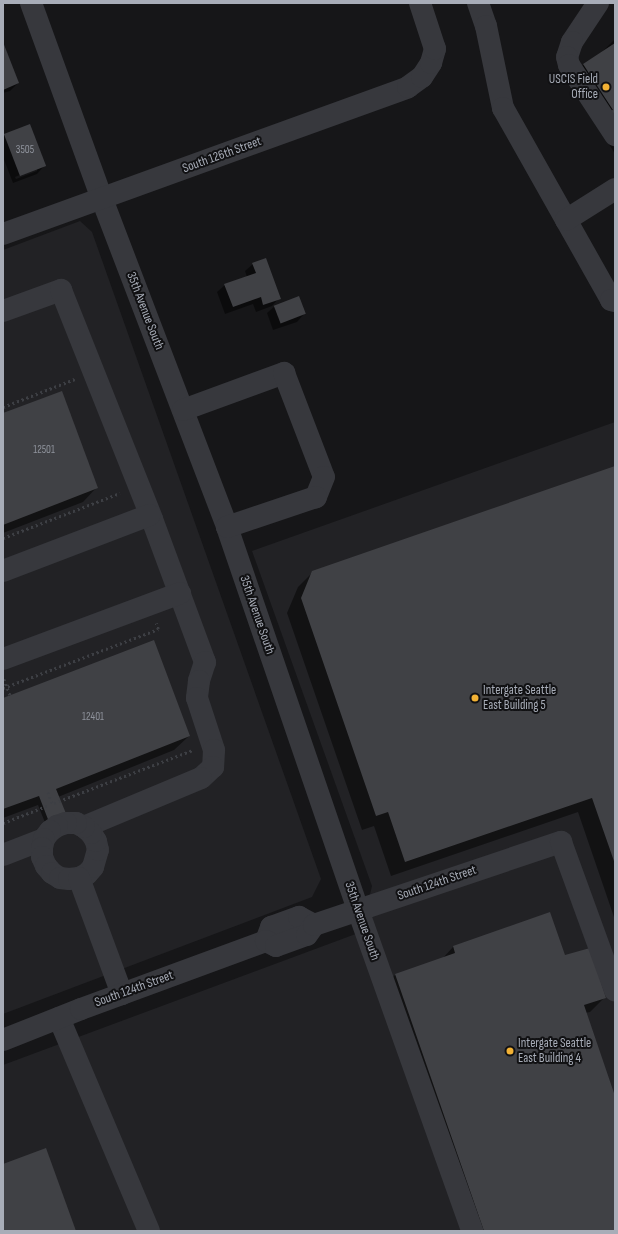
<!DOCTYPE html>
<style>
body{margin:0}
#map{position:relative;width:618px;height:1234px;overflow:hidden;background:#161618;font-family:"Sofia Sans Condensed",sans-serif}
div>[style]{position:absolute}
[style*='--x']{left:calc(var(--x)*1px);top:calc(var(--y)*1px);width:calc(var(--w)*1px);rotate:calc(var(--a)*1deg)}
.built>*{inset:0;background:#222225}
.shadow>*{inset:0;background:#0007}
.building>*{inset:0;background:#404145;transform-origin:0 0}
.path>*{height:2.5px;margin-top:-1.25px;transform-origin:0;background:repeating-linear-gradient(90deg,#3d3f44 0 2px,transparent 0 5px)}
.minor>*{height:22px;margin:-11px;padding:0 11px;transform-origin:11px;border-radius:11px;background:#37383d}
.dots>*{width:11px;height:11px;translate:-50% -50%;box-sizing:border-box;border:2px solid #111113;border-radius:50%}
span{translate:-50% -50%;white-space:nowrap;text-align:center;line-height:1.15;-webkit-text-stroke:4px #111113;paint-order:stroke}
.number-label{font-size:11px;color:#8e929b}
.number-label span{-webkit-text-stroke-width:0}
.poi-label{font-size:13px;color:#a8adb8}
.right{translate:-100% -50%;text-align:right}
.left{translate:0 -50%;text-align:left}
.street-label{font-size:13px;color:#a8adb8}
.frame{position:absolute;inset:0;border:4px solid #a8adb8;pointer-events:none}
</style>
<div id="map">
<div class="built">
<div style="clip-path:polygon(80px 221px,92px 232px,321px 879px,312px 897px,3px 1014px,3px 250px)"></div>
<div style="clip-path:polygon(615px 422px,615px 1231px,3px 1231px,3px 1065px,361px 932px,372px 886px,252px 551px)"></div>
</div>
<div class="shadow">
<div style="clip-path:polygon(615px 39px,615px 154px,569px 79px,583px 65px,601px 53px)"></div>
<div style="clip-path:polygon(3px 45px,18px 83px,10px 91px,3px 93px)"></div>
<div style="clip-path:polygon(evenodd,5px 134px,44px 166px,37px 174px,13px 183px,3px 157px,3px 136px,5px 134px,37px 168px,37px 171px,16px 179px,15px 177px,37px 168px)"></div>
<div style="clip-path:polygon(253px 264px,279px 298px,272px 306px,256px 312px,253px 304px,225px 314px,217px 292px,225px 285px,247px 277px,245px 271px)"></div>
<div style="clip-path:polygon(275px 306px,304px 314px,297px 322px,273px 330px,267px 313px)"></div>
<div style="clip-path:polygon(3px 414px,97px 487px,83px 502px,3px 533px)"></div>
<div style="clip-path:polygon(615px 467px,615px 920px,578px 812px,391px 876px,374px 826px,362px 830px,287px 613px,298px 587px,313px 572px)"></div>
<div style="clip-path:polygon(3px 699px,189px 736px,174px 750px,58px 797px,46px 825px,38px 805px,3px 818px)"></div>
<div style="clip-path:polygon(453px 947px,564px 956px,605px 997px,590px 1012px,585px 1013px,615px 1099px,615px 1231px,465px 1231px,381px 989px,395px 975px,442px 959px)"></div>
</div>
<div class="building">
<div style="clip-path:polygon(3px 42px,19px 83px,3px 90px)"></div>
<div style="clip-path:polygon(615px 43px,615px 118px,610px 111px,613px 110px,583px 64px)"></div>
<div style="left:30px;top:124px;width:45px;height:28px;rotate:69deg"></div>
<div style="clip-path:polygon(266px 258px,281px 299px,263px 305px,261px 297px,233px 307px,224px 284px,256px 273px,252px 263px)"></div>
<div style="left:299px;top:296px;width:19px;height:27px;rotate:69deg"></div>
<div style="clip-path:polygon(62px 391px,98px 488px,3px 525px,3px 413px)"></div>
<div style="clip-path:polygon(615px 466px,615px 864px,592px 798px,405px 862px,388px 812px,376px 816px,301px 598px,312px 571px)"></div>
<div style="clip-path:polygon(154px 640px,190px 736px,56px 789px,67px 816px,49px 822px,39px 796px,3px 809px,3px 698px)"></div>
<div style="clip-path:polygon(550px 912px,565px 955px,590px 948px,606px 998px,584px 1005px,615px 1096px,615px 1231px,484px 1231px,395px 974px,455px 953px,453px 946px)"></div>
<div style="clip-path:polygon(46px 1148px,76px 1231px,3px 1231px,3px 1164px)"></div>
</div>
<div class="path">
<div style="--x:3;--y:407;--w:77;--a:-21.3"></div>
<div style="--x:3;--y:538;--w:125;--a:-21"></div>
<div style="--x:4;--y:679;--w:17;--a:69"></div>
<div style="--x:3;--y:688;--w:166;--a:-20.8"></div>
<div style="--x:158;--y:629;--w:6;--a:-108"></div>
<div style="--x:48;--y:792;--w:14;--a:69"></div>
<div style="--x:54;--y:803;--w:149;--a:-20.9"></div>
<div style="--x:3;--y:823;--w:49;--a:-21.4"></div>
</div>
<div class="minor">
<div style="--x:31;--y:3;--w:208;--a:70.1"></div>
<div style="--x:102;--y:199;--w:351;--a:69.1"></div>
<div style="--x:227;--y:527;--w:405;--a:71.1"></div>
<div style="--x:358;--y:910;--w:341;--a:70.4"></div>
<div style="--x:478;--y:3;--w:24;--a:71"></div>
<div style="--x:486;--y:26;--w:84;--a:78.3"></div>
<div style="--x:503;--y:108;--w:220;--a:60.6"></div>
<div style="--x:611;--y:300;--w:4;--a:14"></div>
<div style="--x:598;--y:3;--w:47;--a:123.7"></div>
<div style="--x:572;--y:42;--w:16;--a:108"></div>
<div style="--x:567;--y:57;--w:8;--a:76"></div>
<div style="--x:569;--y:65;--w:84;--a:56.7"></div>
<div style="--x:566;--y:220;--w:58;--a:-32.3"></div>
<div style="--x:3;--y:234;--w:431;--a:-19.9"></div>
<div style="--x:408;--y:87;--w:17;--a:-36"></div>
<div style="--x:422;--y:77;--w:17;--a:-57"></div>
<div style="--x:431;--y:63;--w:15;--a:-74"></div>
<div style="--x:435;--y:49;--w:48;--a:-108.1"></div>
<div style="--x:3;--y:311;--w:62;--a:-19.9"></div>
<div style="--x:61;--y:290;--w:246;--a:68.3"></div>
<div style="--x:152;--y:519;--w:153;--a:69.7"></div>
<div style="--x:205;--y:662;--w:20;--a:108"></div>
<div style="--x:199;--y:681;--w:17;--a:97"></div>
<div style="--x:197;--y:698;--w:55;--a:71.9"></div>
<div style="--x:214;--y:750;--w:17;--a:93"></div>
<div style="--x:213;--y:767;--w:16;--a:137"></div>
<div style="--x:201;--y:778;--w:127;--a:157.3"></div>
<div style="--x:183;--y:410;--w:108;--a:-20.1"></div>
<div style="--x:284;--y:373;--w:111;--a:69"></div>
<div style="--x:324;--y:477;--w:22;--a:112"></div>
<div style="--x:316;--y:497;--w:94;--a:161.4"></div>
<div style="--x:3;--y:571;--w:157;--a:-20.9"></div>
<div style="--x:3;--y:659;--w:189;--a:-20.4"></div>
<div style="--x:3;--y:855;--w:44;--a:-21.3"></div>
<div style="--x:79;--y:878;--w:9;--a:-27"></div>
<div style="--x:87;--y:874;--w:9;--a:-49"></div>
<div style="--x:93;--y:867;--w:18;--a:-74"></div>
<div style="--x:98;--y:850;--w:9;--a:-103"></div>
<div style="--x:96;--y:841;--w:9;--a:-122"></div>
<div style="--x:91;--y:833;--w:9;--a:-139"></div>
<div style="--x:84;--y:827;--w:9;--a:-153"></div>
<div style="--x:76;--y:823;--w:10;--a:180"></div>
<div style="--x:66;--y:823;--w:9;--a:162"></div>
<div style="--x:57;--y:826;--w:9;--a:144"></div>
<div style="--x:50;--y:831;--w:10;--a:127"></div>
<div style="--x:44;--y:839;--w:9;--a:103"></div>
<div style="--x:42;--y:848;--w:9;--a:90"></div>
<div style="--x:42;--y:857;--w:10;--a:66"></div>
<div style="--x:46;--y:866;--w:9;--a:49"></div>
<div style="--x:52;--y:873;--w:9;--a:32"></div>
<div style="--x:60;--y:878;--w:9;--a:6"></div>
<div style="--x:69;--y:879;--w:10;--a:-6"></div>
<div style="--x:79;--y:878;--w:124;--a:69.7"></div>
<div style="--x:266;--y:941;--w:15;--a:-70"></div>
<div style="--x:271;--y:927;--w:30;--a:-20"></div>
<div style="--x:299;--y:917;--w:17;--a:28"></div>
<div style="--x:59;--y:1018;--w:231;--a:67.1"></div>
<div style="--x:3;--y:1040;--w:84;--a:-21.7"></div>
<div style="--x:81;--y:1009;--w:197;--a:-20.2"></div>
<div style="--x:266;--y:941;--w:11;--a:27"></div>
<div style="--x:276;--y:946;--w:33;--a:-20"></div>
<div style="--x:307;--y:935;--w:12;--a:-55"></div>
<div style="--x:314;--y:925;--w:261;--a:-18.6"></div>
<div style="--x:561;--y:842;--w:158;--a:70"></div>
</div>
<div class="dots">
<div style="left:606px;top:87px;background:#f2b134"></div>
<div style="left:475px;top:698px;background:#f2b134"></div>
<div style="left:510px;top:1051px;background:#f2b134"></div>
</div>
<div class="number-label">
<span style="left:25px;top:150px">3505</span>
<span style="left:44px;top:450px">12501</span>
<span style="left:93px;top:717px">12401</span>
</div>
<div class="poi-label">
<span class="right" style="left:598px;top:87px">USCIS Field<br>Office</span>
<span class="left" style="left:483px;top:698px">Intergate Seattle<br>East Building 5</span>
<span class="left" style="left:518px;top:1051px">Intergate Seattle<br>East Building 4</span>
</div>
<div class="street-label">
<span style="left:222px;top:155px;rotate:-20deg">South 126th Street</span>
<span style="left:145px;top:311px;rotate:69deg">35th Avenue South</span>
<span style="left:257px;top:615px;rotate:71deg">35th Avenue South</span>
<span style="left:437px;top:883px;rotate:-19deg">South 124th Street</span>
<span style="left:362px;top:921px;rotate:71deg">35th Avenue South</span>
<span style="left:134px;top:989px;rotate:-20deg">South 124th Street</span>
</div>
<div class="frame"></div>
</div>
